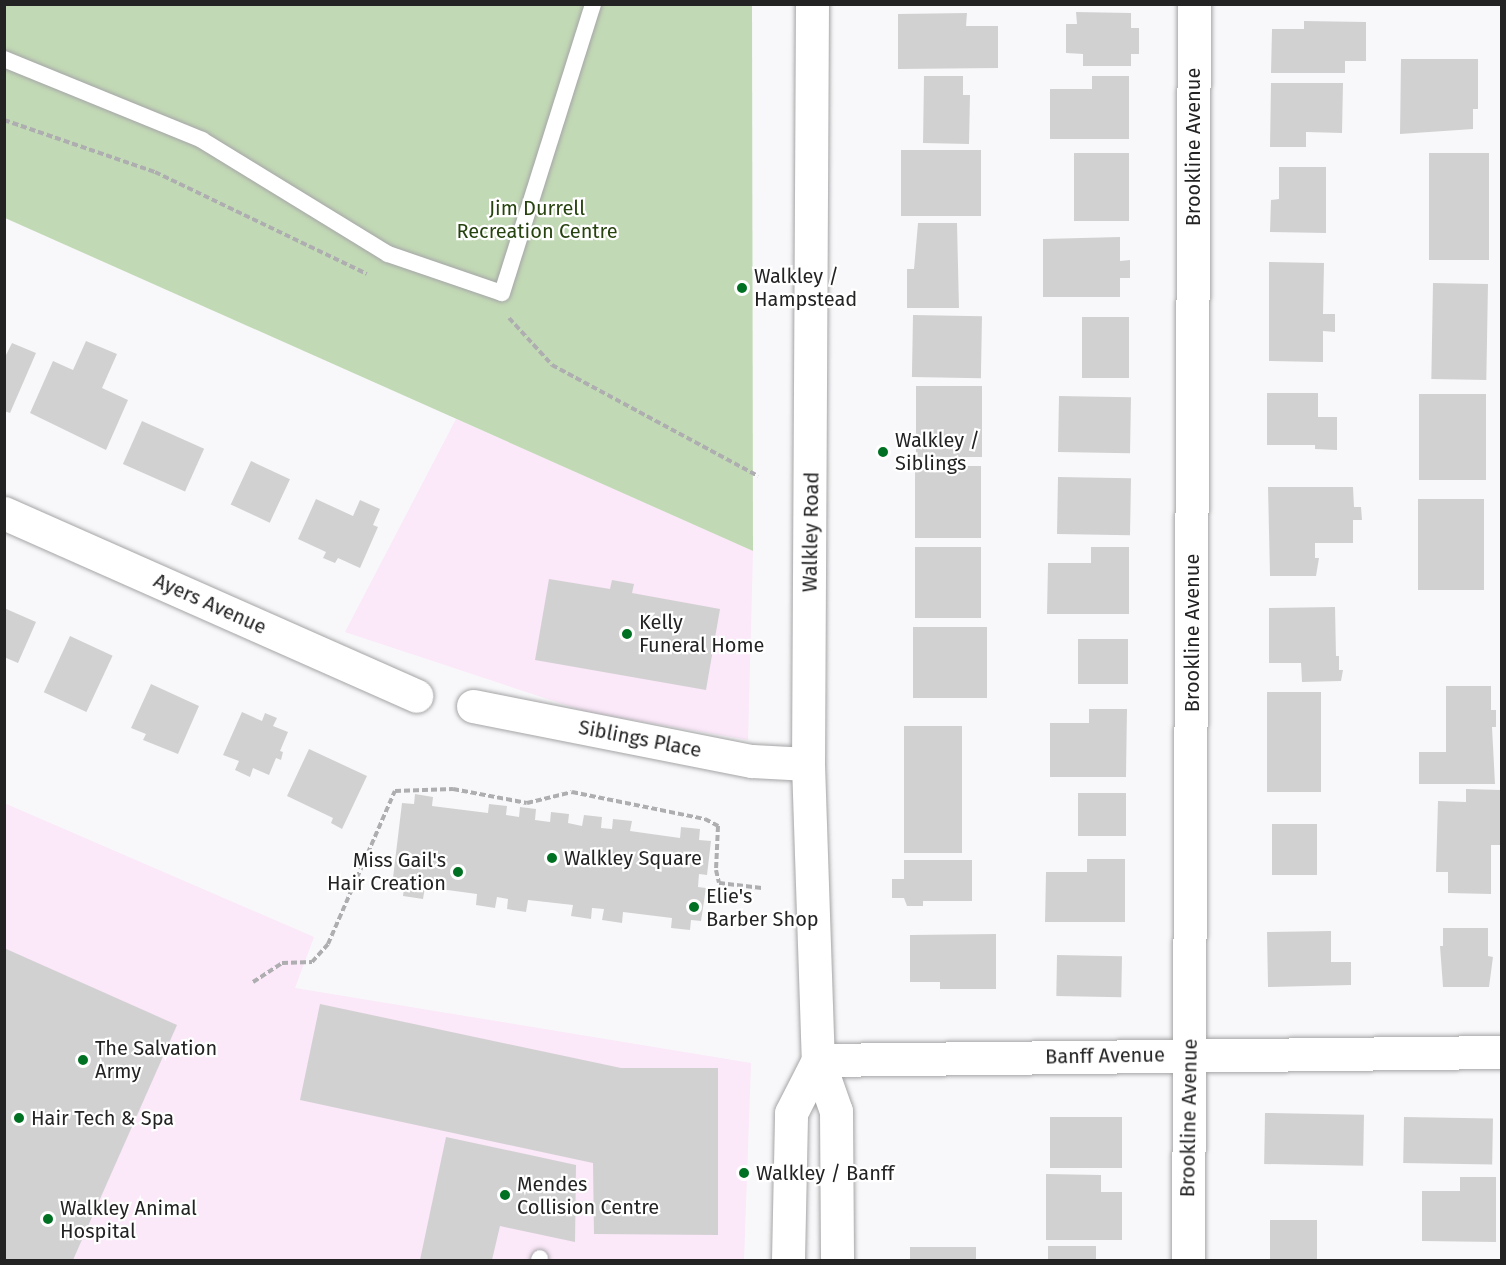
<!DOCTYPE html>
<style>
body{margin:0}
#map{position:relative;width:1506px;height:1265px;overflow:hidden;background:#f8f8fa;font-family:"Fira Sans",sans-serif}
div>[style]{position:absolute}
[style*='--x']{left:calc(var(--x)*1px);top:calc(var(--y)*1px);width:calc(var(--w)*1px);rotate:calc(var(--a)*1deg)}
.commercial>*{inset:0;background:#fbe8f9}
.green>*{inset:0;background:#c2d9b5}
.building>*{inset:0;background:#d2d1d2;transform-origin:0 0}
.path>*{height:4px;margin-top:-2px;transform-origin:0;background:repeating-linear-gradient(90deg,#aeaeb0 0 6px,transparent 0 9px)}
.roads{filter:drop-shadow(0 0 2px #a5a5a7) drop-shadow(0 0 2px #a5a5a7)}
.lane>*{height:16px;margin:-8px;padding:0 8px;transform-origin:8px;border-radius:8px;background:#fff}
.street>*{height:33px;margin:-16.5px;padding:0 16.5px;transform-origin:16.5px;border-radius:16.5px;background:#fff}
.secondary>*{height:33px;margin:-16.5px;padding:0 16.5px;transform-origin:16.5px;border-radius:16.5px;background:#fff}
.dots>*{width:16px;height:16px;translate:-50% -50%;box-sizing:border-box;border:3px solid #fff;border-radius:50%}
span{translate:-50% -50%;white-space:nowrap;text-align:center;line-height:1.15;-webkit-text-stroke:4.5px #fff;paint-order:stroke}
.street-label{font-size:20px;color:#232324}
.park-label{font-size:20px;color:#26420e}
.poi-label{font-size:20px;color:#232324}
.left{translate:0 -50%;text-align:left}
.right{translate:-100% -50%;text-align:right}
.frame{position:absolute;inset:0;border:6px solid #232324;pointer-events:none}
</style>
<div id="map">
<div class="commercial">
<div style="clip-path:polygon(456px 419px,753px 551px,748px 740px,587px 712px,345px 632px)"></div>
<div style="clip-path:polygon(4px 803px,314px 937px,295px 988px,751px 1063px,744px 1260px,5px 1260px)"></div>
</div>
<div class="green">
<div style="clip-path:polygon(5px 5px,752px 5px,753px 551px,5px 218px)"></div>
</div>
<div class="building">
<div style="clip-path:polygon(1076px 12px,1131px 13px,1131px 28px,1139px 28px,1139px 54px,1131px 54px,1131px 66px,1083px 66px,1083px 54px,1066px 53px,1066px 24px,1077px 24px)"></div>
<div style="clip-path:polygon(967px 13px,966px 26px,998px 26px,998px 68px,898px 69px,898px 14px)"></div>
<div style="clip-path:polygon(1304px 21px,1366px 22px,1366px 61px,1345px 61px,1345px 73px,1271px 73px,1272px 29px,1304px 29px)"></div>
<div style="clip-path:polygon(1401px 59px,1478px 59px,1478px 109px,1473px 109px,1473px 129px,1400px 134px)"></div>
<div style="clip-path:polygon(924px 76px,963px 76px,963px 95px,970px 95px,969px 144px,923px 143px)"></div>
<div style="clip-path:polygon(1092px 76px,1129px 76px,1129px 139px,1050px 139px,1050px 89px,1092px 89px)"></div>
<div style="clip-path:polygon(1271px 83px,1343px 83px,1342px 133px,1306px 132px,1306px 147px,1270px 147px)"></div>
<div style="left:981px;top:150px;width:66px;height:80px;rotate:90deg"></div>
<div style="left:1074px;top:153px;width:55px;height:68px"></div>
<div style="left:1429px;top:153px;width:60px;height:107px"></div>
<div style="clip-path:polygon(1279px 167px,1326px 167px,1326px 233px,1270px 232px,1271px 200px,1279px 199px)"></div>
<div style="clip-path:polygon(918px 223px,957px 223px,959px 308px,907px 308px,907px 269px,914px 269px)"></div>
<div style="clip-path:polygon(1120px 237px,1120px 261px,1130px 260px,1130px 278px,1120px 278px,1120px 297px,1043px 297px,1043px 239px)"></div>
<div style="clip-path:polygon(1269px 262px,1324px 263px,1323px 314px,1335px 314px,1335px 332px,1323px 331px,1323px 362px,1269px 361px)"></div>
<div style="left:1433px;top:283px;width:55px;height:96px;rotate:1deg"></div>
<div style="left:913px;top:315px;width:69px;height:62px;rotate:1deg"></div>
<div style="left:1082px;top:317px;width:47px;height:61px"></div>
<div style="clip-path:polygon(86px 341px,117px 354px,102px 388px,128px 400px,106px 450px,30px 413px,53px 361px,73px 370px)"></div>
<div style="clip-path:polygon(12px 343px,36px 353px,10px 413px,4px 411px,4px 359px)"></div>
<div style="left:916px;top:386px;width:66px;height:71px"></div>
<div style="clip-path:polygon(1267px 393px,1318px 393px,1318px 417px,1337px 417px,1337px 450px,1315px 449px,1315px 445px,1267px 445px)"></div>
<div style="left:1419px;top:394px;width:67px;height:86px"></div>
<div style="left:1059px;top:396px;width:72px;height:56px;rotate:1deg"></div>
<div style="left:142px;top:421px;width:68px;height:47px;rotate:24deg"></div>
<div style="left:251px;top:461px;width:43px;height:48px;rotate:25deg"></div>
<div style="left:981px;top:466px;width:72px;height:66px;rotate:90deg"></div>
<div style="left:1058px;top:477px;width:73px;height:57px;rotate:1deg"></div>
<div style="clip-path:polygon(1268px 487px,1353px 487px,1354px 507px,1361px 507px,1362px 520px,1353px 520px,1353px 543px,1315px 543px,1315px 558px,1319px 558px,1316px 576px,1270px 576px)"></div>
<div style="clip-path:polygon(316px 499px,353px 516px,360px 500px,380px 509px,373px 525px,378px 527px,360px 568px,338px 558px,335px 563px,323px 558px,326px 552px,298px 539px)"></div>
<div style="left:1418px;top:499px;width:66px;height:91px"></div>
<div style="left:915px;top:547px;width:66px;height:71px"></div>
<div style="clip-path:polygon(1091px 547px,1129px 547px,1129px 614px,1047px 614px,1048px 563px,1091px 563px)"></div>
<div style="clip-path:polygon(549px 579px,610px 589px,612px 580px,634px 584px,632px 593px,720px 609px,706px 690px,535px 660px)"></div>
<div style="clip-path:polygon(1335px 607px,1336px 656px,1339px 656px,1339px 670px,1343px 670px,1341px 681px,1302px 682px,1301px 663px,1269px 663px,1269px 608px)"></div>
<div style="clip-path:polygon(4px 608px,36px 622px,18px 663px,4px 657px)"></div>
<div style="left:913px;top:627px;width:74px;height:71px"></div>
<div style="left:70px;top:636px;width:47px;height:62px;rotate:25deg"></div>
<div style="left:1078px;top:639px;width:50px;height:45px"></div>
<div style="clip-path:polygon(151px 684px,199px 706px,178px 754px,143px 740px,146px 734px,131px 728px)"></div>
<div style="clip-path:polygon(1446px 686px,1491px 686px,1491px 710px,1496px 710px,1496px 727px,1492px 727px,1495px 784px,1419px 784px,1419px 752px,1446px 752px)"></div>
<div style="left:1267px;top:692px;width:54px;height:100px"></div>
<div style="clip-path:polygon(1089px 709px,1127px 709px,1126px 777px,1050px 777px,1050px 723px,1089px 723px)"></div>
<div style="clip-path:polygon(242px 712px,262px 721px,265px 713px,277px 718px,273px 726px,288px 732px,280px 751px,283px 752px,281px 760px,276px 758px,269px 775px,253px 768px,250px 777px,235px 770px,239px 761px,223px 755px)"></div>
<div style="left:904px;top:726px;width:58px;height:127px"></div>
<div style="clip-path:polygon(309px 749px,367px 776px,342px 829px,331px 823px,333px 818px,287px 796px)"></div>
<div style="clip-path:polygon(1466px 789px,1501px 790px,1500px 845px,1491px 845px,1491px 894px,1448px 893px,1448px 872px,1436px 872px,1438px 801px,1466px 802px)"></div>
<div style="left:1078px;top:793px;width:48px;height:43px"></div>
<div style="clip-path:polygon(415px 794px,433px 797px,432px 806px,488px 813px,489px 804px,507px 806px,506px 815px,519px 817px,520px 807px,536px 809px,535px 820px,550px 822px,551px 812px,569px 814px,568px 823px,582px 826px,584px 815px,602px 817px,601px 828px,612px 829px,613px 819px,632px 821px,630px 831px,680px 838px,681px 827px,700px 829px,699px 840px,711px 841px,707px 875px,699px 874px,698px 887px,706px 888px,701px 921px,691px 920px,690px 930px,671px 928px,672px 918px,623px 912px,622px 923px,602px 920px,604px 909px,592px 908px,591px 919px,571px 916px,573px 905px,528px 900px,526px 912px,507px 909px,508px 899px,497px 897px,495px 908px,476px 905px,477px 894px,425px 887px,423px 899px,403px 896px,404px 887px,392px 886px,402px 803px,414px 804px)"></div>
<div style="left:1272px;top:824px;width:45px;height:51px"></div>
<div style="clip-path:polygon(1087px 859px,1125px 859px,1125px 922px,1045px 922px,1046px 872px,1087px 872px)"></div>
<div style="clip-path:polygon(904px 860px,972px 860px,972px 901px,923px 901px,923px 906px,907px 906px,904px 898px,892px 898px,892px 879px,904px 879px)"></div>
<div style="clip-path:polygon(1443px 928px,1488px 928px,1488px 956px,1493px 957px,1489px 987px,1443px 987px,1440px 946px,1443px 946px)"></div>
<div style="clip-path:polygon(1331px 931px,1331px 962px,1351px 962px,1351px 985px,1268px 987px,1267px 932px)"></div>
<div style="clip-path:polygon(996px 934px,996px 989px,940px 989px,940px 982px,910px 982px,910px 935px)"></div>
<div style="clip-path:polygon(4px 948px,177px 1025px,73px 1260px,4px 1260px)"></div>
<div style="left:1057px;top:955px;width:65px;height:41px;rotate:1deg"></div>
<div style="clip-path:polygon(320px 1004px,621px 1068px,718px 1068px,718px 1235px,594px 1234px,593px 1163px,300px 1100px)"></div>
<div style="left:1265px;top:1113px;width:99px;height:51px;rotate:1deg"></div>
<div style="left:1050px;top:1117px;width:72px;height:51px"></div>
<div style="left:1404px;top:1117px;width:89px;height:46px;rotate:1deg"></div>
<div style="clip-path:polygon(446px 1137px,576px 1165px,575px 1242px,500px 1226px,492px 1260px,420px 1260px)"></div>
<div style="clip-path:polygon(1046px 1174px,1101px 1175px,1101px 1192px,1122px 1192px,1122px 1240px,1046px 1240px)"></div>
<div style="clip-path:polygon(1460px 1177px,1496px 1177px,1496px 1242px,1422px 1241px,1422px 1191px,1460px 1191px)"></div>
<div style="left:1270px;top:1220px;width:47px;height:40px"></div>
<div style="left:1048px;top:1246px;width:48px;height:14px"></div>
<div style="left:910px;top:1247px;width:66px;height:13px"></div>
</div>
<div class="path">
<div style="--x:4;--y:120;--w:160;--a:19"></div>
<div style="--x:155;--y:172;--w:235;--a:25.7"></div>
<div style="--x:509;--y:318;--w:64;--a:47.5"></div>
<div style="--x:552;--y:365;--w:234;--a:28.3"></div>
<div style="--x:253;--y:982;--w:35;--a:-33"></div>
<div style="--x:282;--y:963;--w:30;--a:-2"></div>
<div style="--x:312;--y:962;--w:24;--a:-48"></div>
<div style="--x:328;--y:944;--w:167;--a:-66.4"></div>
<div style="--x:395;--y:791;--w:58;--a:-2"></div>
<div style="--x:453;--y:789;--w:75;--a:10.7"></div>
<div style="--x:527;--y:803;--w:46;--a:-13.7"></div>
<div style="--x:572;--y:792;--w:136;--a:11.5"></div>
<div style="--x:705;--y:819;--w:15;--a:28"></div>
<div style="--x:718;--y:826;--w:44;--a:92.6"></div>
<div style="--x:716;--y:870;--w:13;--a:77"></div>
<div style="--x:719;--y:883;--w:43;--a:6.6"></div>
</div>
<div class="roads">
<div class="lane">
<div style="--x:4;--y:59;--w:214;--a:22.2"></div>
<div style="--x:202;--y:140;--w:218;--a:31.5"></div>
<div style="--x:388;--y:254;--w:120;--a:18.9"></div>
<div style="--x:502;--y:293;--w:303;--a:-72.5"></div>
<div style="--x:539;--y:1260;--w:2;--a:-63"></div>
</div>
<div class="street">
<div style="--x:4;--y:513;--w:451;--a:23.9"></div>
<div style="--x:473;--y:706;--w:284;--a:11.2"></div>
<div style="--x:752;--y:761;--w:56;--a:3.1"></div>
<div style="--x:818;--y:1060;--w:684;--a:-0.67"></div>
<div style="--x:1188;--y:1260;--w:1256;--a:-89.73"></div>
</div>
<div class="secondary">
<div style="--x:812;--y:4;--w:760;--a:90.3"></div>
<div style="--x:808;--y:764;--w:296;--a:88.1"></div>
<div style="--x:818;--y:1060;--w:54;--a:70.6"></div>
<div style="--x:836;--y:1111;--w:149;--a:89.6"></div>
<div style="--x:788;--y:1260;--w:147;--a:-88.8"></div>
<div style="--x:791;--y:1113;--w:59;--a:-63"></div>
</div>
</div>
<div class="dots">
<div style="left:742px;top:288px;background:#007022"></div>
<div style="left:883px;top:452px;background:#007022"></div>
<div style="left:627px;top:634px;background:#007022"></div>
<div style="left:552px;top:858px;background:#007022"></div>
<div style="left:458px;top:872px;background:#007022"></div>
<div style="left:694px;top:907px;background:#007022"></div>
<div style="left:83px;top:1060px;background:#007022"></div>
<div style="left:19px;top:1118px;background:#007022"></div>
<div style="left:744px;top:1173px;background:#007022"></div>
<div style="left:505px;top:1195px;background:#007022"></div>
<div style="left:48px;top:1219px;background:#007022"></div>
</div>
<div class="street-label">
<span style="left:1193px;top:147px;rotate:-90deg">Brookline Avenue</span>
<span style="left:811px;top:532px;rotate:-89deg">Walkley Road</span>
<span style="left:210px;top:604px;rotate:24deg">Ayers Avenue</span>
<span style="left:1192px;top:633px;rotate:-90deg">Brookline Avenue</span>
<span style="left:640px;top:739px;rotate:11deg">Siblings Place</span>
<span style="left:1105px;top:1056px;rotate:-1deg">Banff Avenue</span>
<span style="left:1189px;top:1118px;rotate:-89deg">Brookline Avenue</span>
</div>
<div class="park-label">
<span style="left:537px;top:220px">Jim Durrell<br>Recreation Centre</span>
</div>
<div class="poi-label">
<span class="left" style="left:754px;top:288px">Walkley /<br>Hampstead</span>
<span class="left" style="left:895px;top:452px">Walkley /<br>Siblings</span>
<span class="left" style="left:639px;top:634px">Kelly<br>Funeral Home</span>
<span class="left" style="left:564px;top:858px">Walkley Square</span>
<span class="right" style="left:446px;top:872px">Miss Gail's<br>Hair Creation</span>
<span class="left" style="left:706px;top:908px">Elie's<br>Barber Shop</span>
<span class="left" style="left:95px;top:1060px">The Salvation<br>Army</span>
<span class="left" style="left:31px;top:1118px">Hair Tech &amp; Spa</span>
<span class="left" style="left:756px;top:1173px">Walkley / Banff</span>
<span class="left" style="left:517px;top:1196px">Mendes<br>Collision Centre</span>
<span class="left" style="left:60px;top:1220px">Walkley Animal<br>Hospital</span>
</div>
<div class="frame"></div>
</div>
